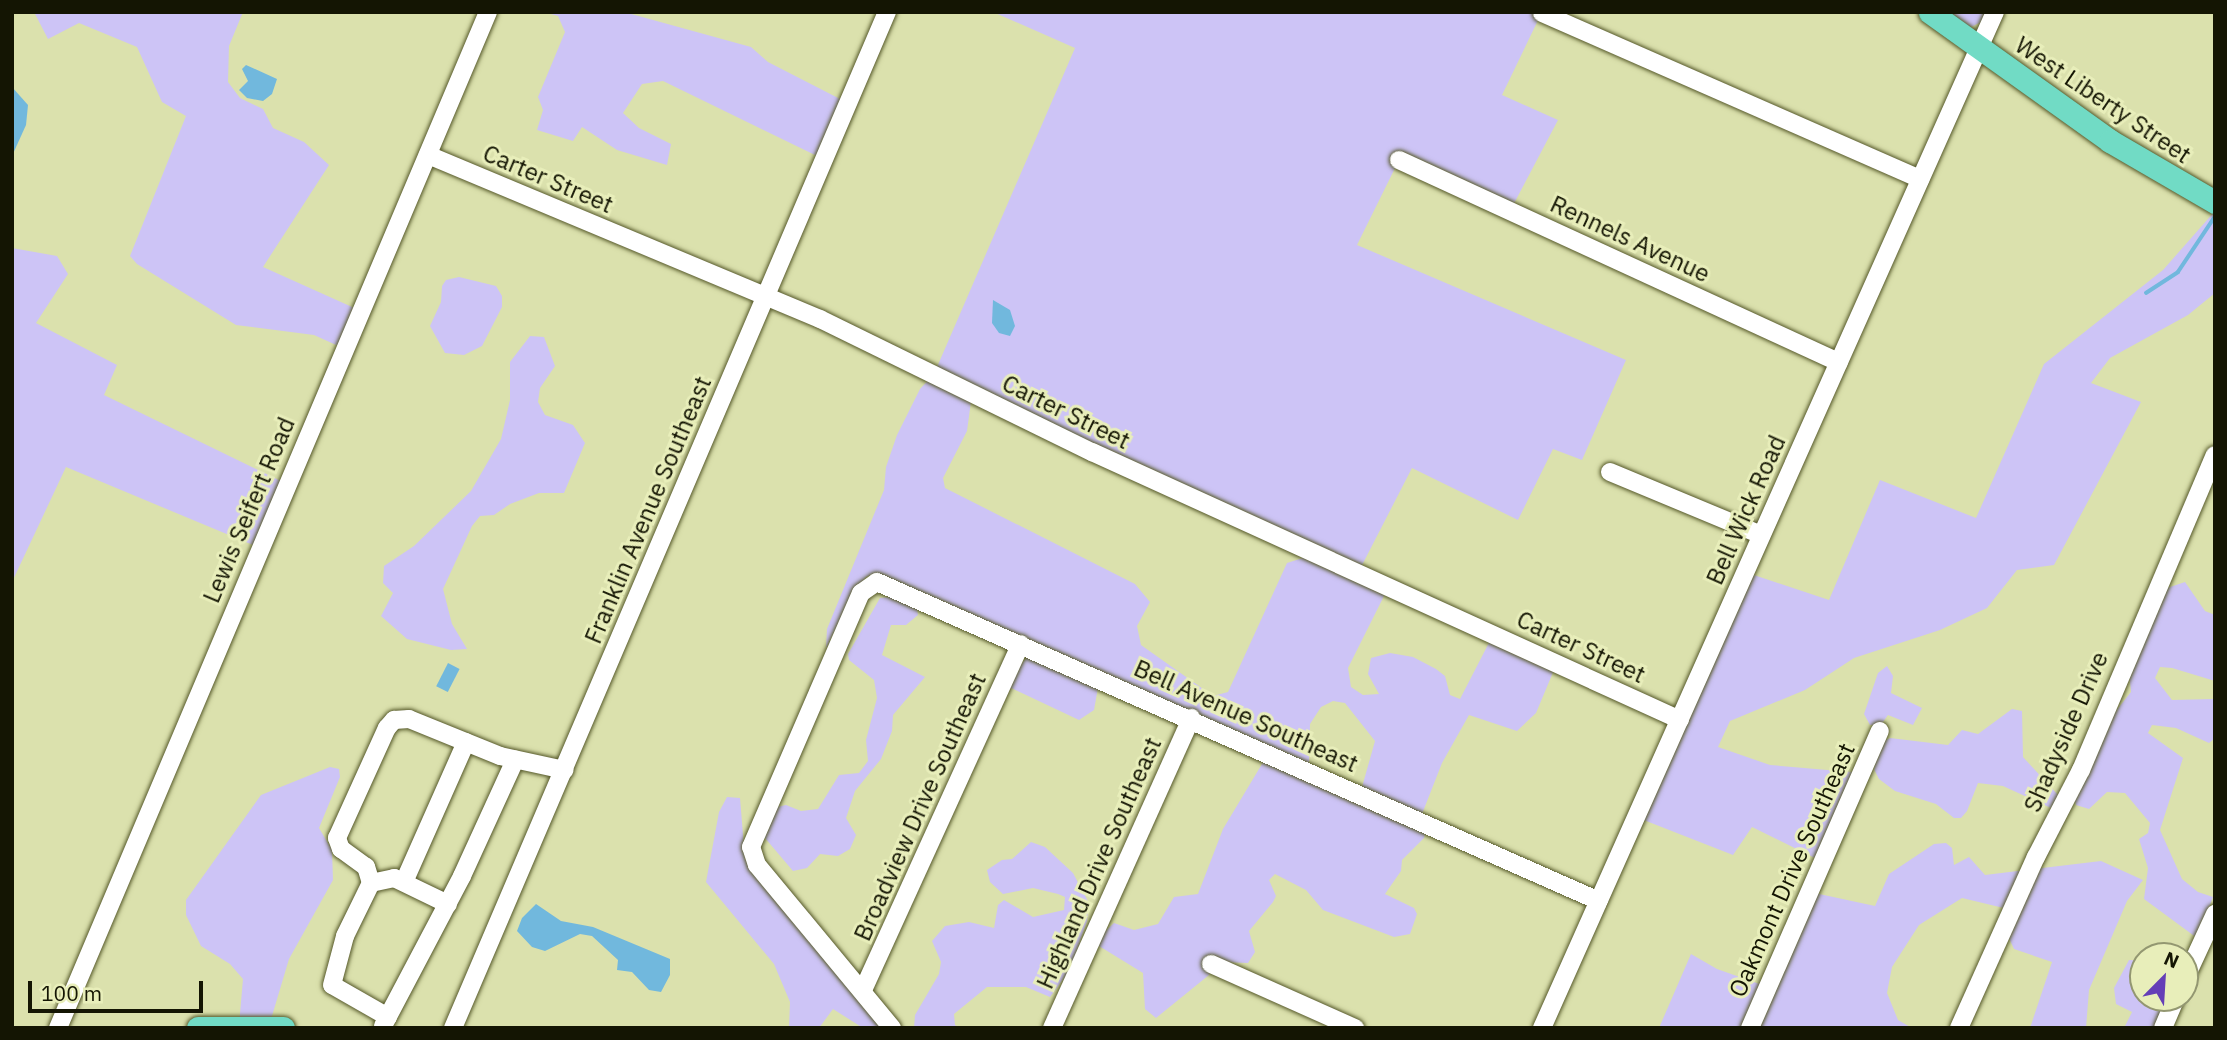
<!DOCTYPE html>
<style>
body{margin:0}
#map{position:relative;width:2227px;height:1040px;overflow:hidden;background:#dbe1ad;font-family:"IBM Plex Sans",sans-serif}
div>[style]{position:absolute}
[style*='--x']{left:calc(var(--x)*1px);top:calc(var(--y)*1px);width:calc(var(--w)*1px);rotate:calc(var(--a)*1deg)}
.green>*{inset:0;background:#cdc4f6}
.water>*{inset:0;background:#71b8dd;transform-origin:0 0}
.stream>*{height:3.5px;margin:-1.75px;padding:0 1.75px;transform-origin:1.75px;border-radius:1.75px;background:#71b8dd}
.roads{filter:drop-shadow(0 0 2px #555829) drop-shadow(0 0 2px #555829)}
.minor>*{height:18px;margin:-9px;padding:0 9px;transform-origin:9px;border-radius:9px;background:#fff}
.major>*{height:23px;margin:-11.5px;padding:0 11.5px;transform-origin:11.5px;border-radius:11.5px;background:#71dbc5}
span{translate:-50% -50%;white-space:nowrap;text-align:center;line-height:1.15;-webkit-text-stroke:6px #e8eeba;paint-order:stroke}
.street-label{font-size:24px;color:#141503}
.frame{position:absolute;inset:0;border:14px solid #141503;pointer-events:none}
.north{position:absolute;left:2129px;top:942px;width:70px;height:70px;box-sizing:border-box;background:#e8eeba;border:2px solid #939771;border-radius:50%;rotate:24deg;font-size:19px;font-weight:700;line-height:28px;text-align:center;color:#141503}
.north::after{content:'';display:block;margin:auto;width:24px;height:32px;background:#643eb7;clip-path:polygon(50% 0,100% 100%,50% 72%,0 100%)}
.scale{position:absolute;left:28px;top:981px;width:175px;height:32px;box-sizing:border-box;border:4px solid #141503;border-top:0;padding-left:9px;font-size:21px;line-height:24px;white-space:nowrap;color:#141503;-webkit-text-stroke:5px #e8eeba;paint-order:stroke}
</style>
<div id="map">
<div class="green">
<div style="clip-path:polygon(34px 12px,243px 12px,229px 46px,228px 82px,240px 98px,263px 109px,273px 128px,304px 142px,329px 165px,263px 267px,361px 311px,345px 349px,314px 335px,236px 325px,137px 264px,130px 256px,186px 116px,162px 102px,137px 47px,79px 23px,48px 39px)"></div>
<div style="clip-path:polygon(544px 12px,624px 12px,751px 47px,768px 62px,842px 100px,817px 156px,663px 81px,642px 84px,623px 113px,639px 128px,671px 144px,667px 165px,617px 150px,582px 127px,573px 141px,537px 130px,543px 110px,538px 97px,565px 32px,558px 16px)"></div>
<div style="clip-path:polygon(993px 12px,1542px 12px,1502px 95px,1558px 120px,1510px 211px,1399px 160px,1357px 245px,1626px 360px,1582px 460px,1553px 449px,1518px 520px,1412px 468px,1359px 571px,972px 394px,967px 431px,943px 478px,945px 488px,1135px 584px,1150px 602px,1137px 626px,1141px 645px,1213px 696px,1228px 692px,1287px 563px,1312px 555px,1388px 588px,1348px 668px,1351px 687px,1363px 695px,1379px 694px,1368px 674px,1371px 658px,1390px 653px,1413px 657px,1436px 669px,1445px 676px,1450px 695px,1460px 699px,1493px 635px,1554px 670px,1536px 713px,1517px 731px,1469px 715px,1442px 763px,1422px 814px,1362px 787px,1375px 741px,1345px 703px,1333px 701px,1321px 707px,1310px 724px,1309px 763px,876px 573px,866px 577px,852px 596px,826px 648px,827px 629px,884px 490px,886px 467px,897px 435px,920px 389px,934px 374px,1075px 48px)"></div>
<div style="clip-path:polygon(1945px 12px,1987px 12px,1981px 22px,1971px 27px)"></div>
<div style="clip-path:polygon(2215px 211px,2215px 293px,2188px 315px,2110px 358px,2091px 383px,2141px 402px,2054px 565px,2017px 570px,1987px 608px,1940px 630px,1854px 658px,1805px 690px,1730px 721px,1718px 747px,1770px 765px,1862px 773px,1823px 862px,1752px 827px,1733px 855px,1636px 817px,1745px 572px,1829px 600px,1880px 480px,1976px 518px,2044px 364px,2163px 270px)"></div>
<div style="clip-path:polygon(12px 248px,57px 256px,68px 274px,36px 323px,117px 365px,104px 395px,287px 484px,260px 548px,66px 467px,12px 582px)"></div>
<div style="clip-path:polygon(459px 277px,496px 286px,502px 296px,502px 307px,482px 346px,464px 355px,445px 353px,430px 326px,441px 302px,442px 286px,446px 280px)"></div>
<div style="clip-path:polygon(530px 336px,544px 337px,555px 366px,540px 388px,538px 402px,545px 415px,573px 425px,585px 443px,564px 493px,539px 493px,510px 504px,494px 515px,480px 516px,472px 526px,443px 589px,452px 624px,467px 649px,451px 650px,407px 639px,381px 616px,393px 593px,383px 583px,384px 566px,414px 546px,471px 491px,501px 439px,510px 400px,510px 362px)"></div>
<div style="clip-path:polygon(2185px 582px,2205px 611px,2215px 615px,2215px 681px,2172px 668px,2160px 667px,2155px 678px,2172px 700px,2213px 699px,2215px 738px,2209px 743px,2176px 728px,2152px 725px,2148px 733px,2183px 758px,2160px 830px,2182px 879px,2198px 892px,2213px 897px,2197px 938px,2144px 899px,2148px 868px,2139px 839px,2148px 833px,2150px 823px,2125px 793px,2107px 792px,2089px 809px,2076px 805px,2074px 797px,2115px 712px,2131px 692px,2128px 663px,2161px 590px)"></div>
<div style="clip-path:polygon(899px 596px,916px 604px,918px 615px,906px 625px,891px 625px,882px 655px,925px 677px,893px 715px,892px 731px,881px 759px,855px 791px,846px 818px,856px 835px,850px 849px,838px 856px,820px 854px,807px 868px,793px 871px,765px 838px,767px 809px,786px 805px,801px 811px,818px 809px,839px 775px,859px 773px,868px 761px,866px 740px,877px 698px,874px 680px,849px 660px,848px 654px,880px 598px)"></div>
<div style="clip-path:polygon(1027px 657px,1099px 682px,1094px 710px,1079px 720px,1005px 685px)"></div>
<div style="clip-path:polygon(1887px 666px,1893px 676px,1891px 693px,1922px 708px,1913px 725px,1888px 715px,1880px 726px,1870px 725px,1864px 714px,1878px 673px)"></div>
<div style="clip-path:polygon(2012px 709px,2022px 711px,2023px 757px,2058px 795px,2053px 809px,2003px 786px,1978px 783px,1967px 811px,1961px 818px,1954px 818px,1936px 804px,1895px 791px,1879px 779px,1874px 769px,1880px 743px,1890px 738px,1948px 745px,1962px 730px,1978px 734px)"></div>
<div style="clip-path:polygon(1265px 759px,1427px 828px,1424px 838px,1402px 860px,1401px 871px,1385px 894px,1414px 908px,1417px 914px,1410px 934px,1394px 937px,1323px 910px,1306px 890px,1275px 874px,1269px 880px,1276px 896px,1273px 902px,1249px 931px,1255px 952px,1248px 963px,1218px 962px,1209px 975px,1156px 1018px,1145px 1009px,1143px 973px,1099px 946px,1100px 936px,1114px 923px,1134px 930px,1158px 924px,1174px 897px,1198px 894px,1223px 829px)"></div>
<div style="clip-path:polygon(330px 767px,339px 769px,340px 777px,319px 828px,332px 850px,333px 880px,289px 959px,269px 1026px,239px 1025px,243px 979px,230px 964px,201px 946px,186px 915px,186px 900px,261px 795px)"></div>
<div style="clip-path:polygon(727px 797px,740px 798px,745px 859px,882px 1028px,863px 1028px,833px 1009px,819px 1028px,789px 1028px,790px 1002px,774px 964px,706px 882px,719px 812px)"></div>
<div style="clip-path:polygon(1031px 842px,1045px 847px,1073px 873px,1089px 903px,1087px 921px,1070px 970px,1050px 997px,1026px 987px,987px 987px,954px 1014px,955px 1025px,960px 1028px,914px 1028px,915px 1015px,939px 974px,941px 962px,932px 941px,945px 926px,969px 922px,994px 928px,998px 905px,1004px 900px,1033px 917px,1064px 910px,1065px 897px,1058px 894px,1033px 888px,1003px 894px,990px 882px,987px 870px,1002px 860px,1012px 859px)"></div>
<div style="clip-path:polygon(1946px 843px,1952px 848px,1954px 865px,1969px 857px,1985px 875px,2101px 861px,2143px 880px,2127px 901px,2089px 990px,2086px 1028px,2030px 1028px,2052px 962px,2014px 949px,2008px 936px,2012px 910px,1962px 898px,1919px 925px,1892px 967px,1887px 993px,1898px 1020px,1912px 1028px,1659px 1028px,1691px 954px,1717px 969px,1768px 987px,1810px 892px,1875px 906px,1889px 874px,1934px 844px)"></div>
<div style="clip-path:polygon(2129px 960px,2143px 961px,2143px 998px,2172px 998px,2159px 1028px,2124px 1028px,2132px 1012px,2116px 1004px,2114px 988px)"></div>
</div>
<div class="water">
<div style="clip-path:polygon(246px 65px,277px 79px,272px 94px,263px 101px,247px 98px,239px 90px,248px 81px,242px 69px)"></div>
<div style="clip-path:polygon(12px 87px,28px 105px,26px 125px,12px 156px)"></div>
<div style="clip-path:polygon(993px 300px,1010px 310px,1015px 326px,1010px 336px,999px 333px,992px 323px)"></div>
<div style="left:448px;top:663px;width:13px;height:26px;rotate:27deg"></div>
<div style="clip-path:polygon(536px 904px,561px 921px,593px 927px,670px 959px,670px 975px,661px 992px,649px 990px,632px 972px,617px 970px,618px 960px,592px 936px,580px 934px,545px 951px,532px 947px,517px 931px,522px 918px)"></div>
</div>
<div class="stream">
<div style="--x:2146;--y:293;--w:38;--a:-33"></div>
<div style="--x:2178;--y:272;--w:65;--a:-56.3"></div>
</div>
<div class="roads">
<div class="minor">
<div style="--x:1542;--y:13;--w:413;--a:23.7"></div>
<div style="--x:428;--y:155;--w:425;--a:22.7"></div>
<div style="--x:820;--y:319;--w:303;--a:26.1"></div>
<div style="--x:1092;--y:452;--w:646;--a:24.5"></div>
<div style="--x:1399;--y:160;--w:484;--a:24.7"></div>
<div style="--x:1610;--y:472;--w:164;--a:22.6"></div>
<div style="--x:404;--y:882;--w:153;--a:-66.1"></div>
<div style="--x:371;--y:883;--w:24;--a:-12"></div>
<div style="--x:394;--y:878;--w:60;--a:25.7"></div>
<div style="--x:1211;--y:964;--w:158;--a:24"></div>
<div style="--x:2185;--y:979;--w:72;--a:-65.2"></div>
<div style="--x:863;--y:990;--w:380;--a:-65.5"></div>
<div style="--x:388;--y:1017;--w:64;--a:-150.3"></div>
<div style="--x:332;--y:985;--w:51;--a:-75.1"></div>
<div style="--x:345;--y:936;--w:59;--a:-63.9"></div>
<div style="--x:371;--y:883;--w:17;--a:-107"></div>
<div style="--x:366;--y:867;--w:31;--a:-144"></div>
<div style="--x:341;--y:849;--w:12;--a:-110"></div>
<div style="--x:337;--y:838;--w:121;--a:-65.6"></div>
<div style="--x:387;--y:728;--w:11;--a:-49"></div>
<div style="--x:394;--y:720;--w:15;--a:-4"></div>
<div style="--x:409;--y:719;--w:98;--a:22.1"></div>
<div style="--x:500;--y:756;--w:66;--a:12.3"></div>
<div style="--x:383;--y:1026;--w:170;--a:-62.2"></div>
<div style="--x:462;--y:876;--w:128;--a:-65.4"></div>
<div style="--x:58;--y:1028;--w:1103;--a:-67.06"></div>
<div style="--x:453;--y:1028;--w:1105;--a:-66.87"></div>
<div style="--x:892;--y:1028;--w:212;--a:-129.6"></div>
<div style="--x:757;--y:865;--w:19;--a:-108"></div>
<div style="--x:751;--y:847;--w:277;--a:-66.6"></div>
<div style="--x:861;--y:593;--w:19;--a:-35"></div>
<div style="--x:877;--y:582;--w:789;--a:23.84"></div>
<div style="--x:1052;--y:1028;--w:340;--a:-65.8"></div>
<div style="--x:1542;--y:1028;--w:1112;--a:-65.97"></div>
<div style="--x:1750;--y:1028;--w:324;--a:-66.4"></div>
<div style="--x:1959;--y:1028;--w:188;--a:-65.8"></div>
<div style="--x:2036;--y:857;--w:98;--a:-62.7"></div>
<div style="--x:2081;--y:770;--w:342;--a:-67"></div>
<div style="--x:2163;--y:1028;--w:33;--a:-67"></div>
</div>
<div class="major">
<div style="--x:1930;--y:12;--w:221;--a:35.6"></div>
<div style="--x:2110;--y:141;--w:121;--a:30.2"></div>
<div style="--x:198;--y:1028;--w:85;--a:0"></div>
</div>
</div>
<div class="street-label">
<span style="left:2103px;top:100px;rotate:34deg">West Liberty Street</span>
<span style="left:548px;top:179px;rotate:23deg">Carter Street</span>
<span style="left:1630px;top:239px;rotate:25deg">Rennels Avenue</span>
<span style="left:1066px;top:412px;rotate:26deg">Carter Street</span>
<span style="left:249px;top:510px;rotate:-67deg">Lewis Seifert Road</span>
<span style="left:648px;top:510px;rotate:-67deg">Franklin Avenue Southeast</span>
<span style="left:1746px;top:510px;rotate:-66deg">Bell Wick Road</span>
<span style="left:1581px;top:647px;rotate:25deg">Carter Street</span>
<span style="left:1246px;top:716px;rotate:24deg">Bell Avenue Southeast</span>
<span style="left:2066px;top:732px;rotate:-66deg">Shadyside Drive</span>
<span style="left:920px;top:807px;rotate:-66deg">Broadview Drive Southeast</span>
<span style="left:1099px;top:863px;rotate:-66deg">Highland Drive Southeast</span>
<span style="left:1792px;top:870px;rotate:-66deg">Oakmont Drive Southeast</span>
</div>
<div class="frame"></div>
<div class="north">N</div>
<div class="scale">100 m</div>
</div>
